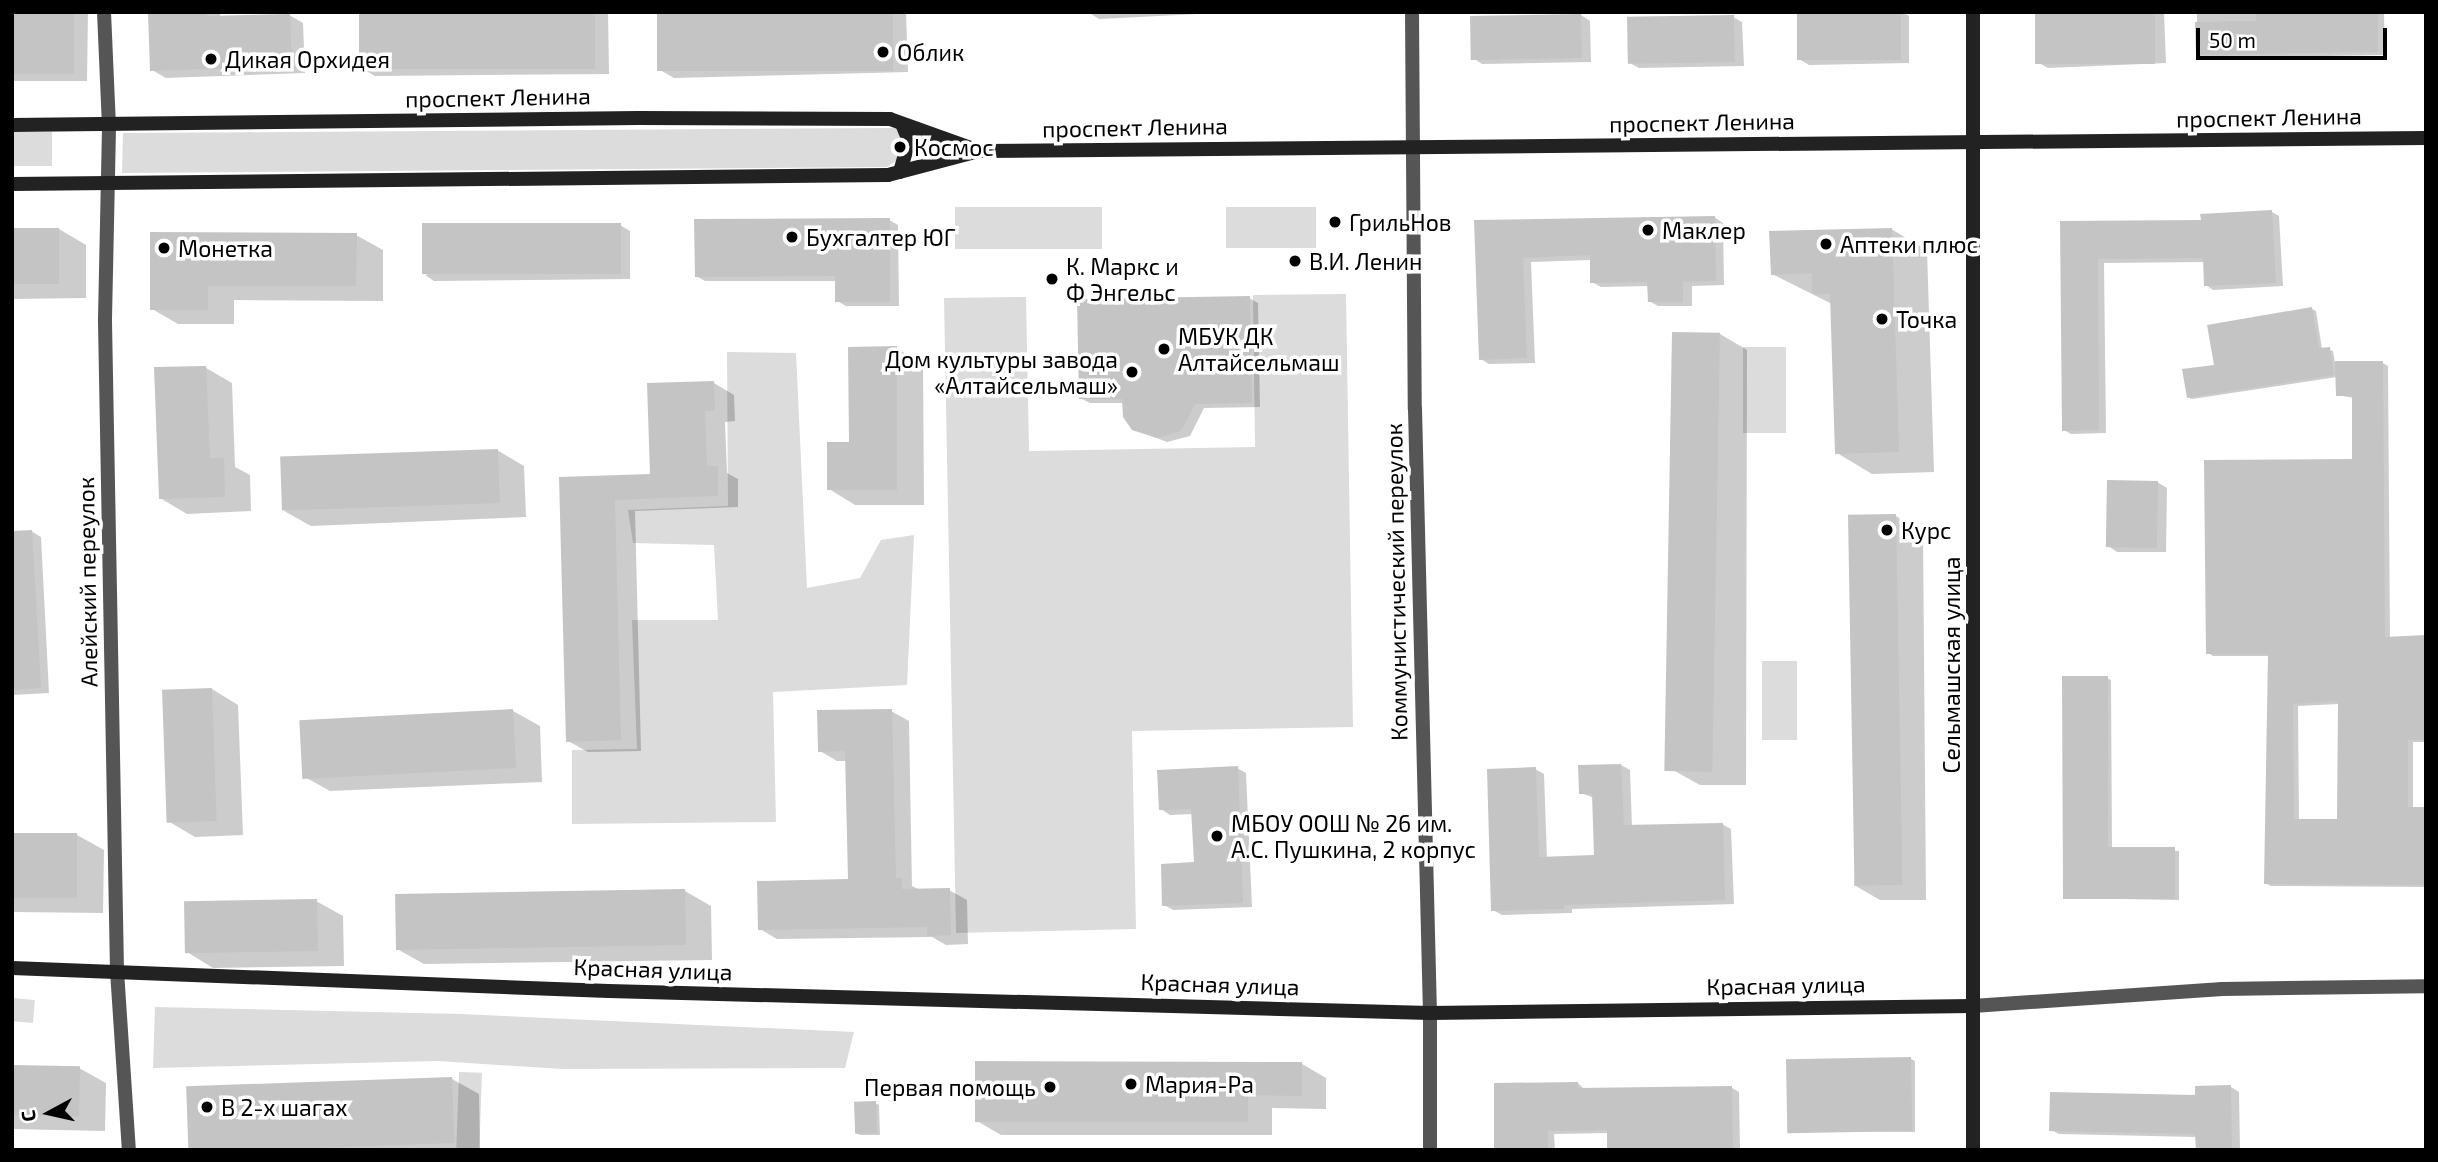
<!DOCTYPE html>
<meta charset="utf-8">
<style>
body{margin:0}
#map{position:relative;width:2438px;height:1162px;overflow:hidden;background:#fff;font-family:"Exo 2",sans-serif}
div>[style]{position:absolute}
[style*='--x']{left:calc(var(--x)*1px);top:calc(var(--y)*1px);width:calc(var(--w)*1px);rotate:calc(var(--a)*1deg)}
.green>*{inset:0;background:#dcdcdc;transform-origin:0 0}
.shadow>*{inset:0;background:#0003}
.building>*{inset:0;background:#c4c4c4;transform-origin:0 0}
.street>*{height:14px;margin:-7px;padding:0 7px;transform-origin:7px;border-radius:7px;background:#555}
.secondary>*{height:14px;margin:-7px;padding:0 7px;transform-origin:7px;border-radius:7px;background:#222}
.dots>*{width:19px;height:19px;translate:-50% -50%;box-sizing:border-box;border:4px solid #fff;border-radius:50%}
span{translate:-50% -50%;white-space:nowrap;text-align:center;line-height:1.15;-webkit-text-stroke:7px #fff;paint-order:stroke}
.poi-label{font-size:23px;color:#000}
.left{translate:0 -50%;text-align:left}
.right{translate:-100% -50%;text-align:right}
.street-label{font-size:23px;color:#000}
.frame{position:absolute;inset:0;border:14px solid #000;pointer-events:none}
.north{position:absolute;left:14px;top:1078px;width:70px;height:70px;-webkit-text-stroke:5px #fff;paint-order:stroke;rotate:262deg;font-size:19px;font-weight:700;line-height:28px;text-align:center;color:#000}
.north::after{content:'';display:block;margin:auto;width:24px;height:32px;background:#000;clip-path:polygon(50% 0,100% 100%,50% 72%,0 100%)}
.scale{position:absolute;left:2196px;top:28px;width:191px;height:32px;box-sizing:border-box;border:4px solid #000;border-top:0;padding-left:9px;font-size:21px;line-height:24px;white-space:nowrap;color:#000;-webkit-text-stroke:5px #fff;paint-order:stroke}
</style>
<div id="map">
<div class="green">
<div style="clip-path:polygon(895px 128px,907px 138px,905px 155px,887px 167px,122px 173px,123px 133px)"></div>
<div style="left:52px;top:132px;width:34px;height:40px;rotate:90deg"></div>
<div style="left:1102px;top:207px;width:42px;height:147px;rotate:90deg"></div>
<div style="left:1226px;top:207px;width:90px;height:41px"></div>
<div style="clip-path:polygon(1346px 294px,1353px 727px,1132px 731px,1136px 929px,956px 933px,944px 298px,1026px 297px,1029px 451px,1255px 447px,1253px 295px)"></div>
<div style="left:1743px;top:347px;width:43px;height:86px"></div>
<div style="clip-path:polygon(727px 352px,796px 353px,807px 588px,860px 578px,881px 540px,914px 535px,907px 685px,773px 692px,776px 822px,572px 824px,572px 750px,637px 749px,632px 620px,718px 620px,714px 545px,633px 543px,628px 510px,728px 506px)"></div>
<div style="left:1762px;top:661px;width:35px;height:79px"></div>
<div style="left:12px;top:998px;width:23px;height:23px;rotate:5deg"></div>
<div style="clip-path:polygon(155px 1007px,461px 1014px,854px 1032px,845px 1068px,562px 1069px,438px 1061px,153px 1068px)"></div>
<div style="left:459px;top:1072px;width:23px;height:78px;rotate:2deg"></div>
</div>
<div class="shadow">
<div style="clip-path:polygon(28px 12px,88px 12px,87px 81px,12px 81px,12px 15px,28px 15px)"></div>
<div style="clip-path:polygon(150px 12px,220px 12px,220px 17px,289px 15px,303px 23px,305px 73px,166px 78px,152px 70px)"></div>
<div style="clip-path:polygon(547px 12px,608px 12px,609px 74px,375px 76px,361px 68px)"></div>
<div style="clip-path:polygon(845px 12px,906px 12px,908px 72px,674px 78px,660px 70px)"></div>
<div style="clip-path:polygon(1088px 12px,1239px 12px,1099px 19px)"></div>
<div style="clip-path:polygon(1799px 12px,1902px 12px,1909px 16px,1909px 63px,1809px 65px,1799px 59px)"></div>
<div style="clip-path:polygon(2037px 12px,2164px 12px,2166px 63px,2048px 68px,2039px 63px)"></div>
<div style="clip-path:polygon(2197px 12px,2384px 12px,2385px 55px,2204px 58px,2197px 54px)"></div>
<div style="clip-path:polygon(1581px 15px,1590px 21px,1591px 62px,1482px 64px,1473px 58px)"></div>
<div style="clip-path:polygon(1733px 17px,1742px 22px,1744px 66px,1639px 68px,1630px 63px)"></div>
<div style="clip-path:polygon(2272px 212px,2279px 216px,2283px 286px,2213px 290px,2206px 285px,2205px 262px,2104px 263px,2106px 433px,2071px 434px,2064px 430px,2062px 223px,2203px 222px)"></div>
<div style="clip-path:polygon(1714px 217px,1723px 223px,1724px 285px,1692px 286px,1692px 306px,1658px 306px,1649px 301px,1649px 286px,1601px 287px,1592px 282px,1591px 260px,1531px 262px,1535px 363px,1489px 364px,1481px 359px,1476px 221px)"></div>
<div style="clip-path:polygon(889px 220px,898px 225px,899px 306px,846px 306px,837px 301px,837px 281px,705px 281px,696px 276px)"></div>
<div style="clip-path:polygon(620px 225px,630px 231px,630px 279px,434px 281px,425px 275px)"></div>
<div style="clip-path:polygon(59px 229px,86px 245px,86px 298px,12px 299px,12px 230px)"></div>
<div style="clip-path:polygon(1891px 229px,1927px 250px,1934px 472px,1872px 474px,1837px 453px,1832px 304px,1772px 274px)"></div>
<div style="clip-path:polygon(152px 234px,356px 235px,383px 250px,383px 301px,234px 300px,234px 324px,178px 324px,152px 309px)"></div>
<div style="clip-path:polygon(1249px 298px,1258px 303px,1260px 407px,1204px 408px,1190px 436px,1167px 442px,1133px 429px,1124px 403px,1090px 403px,1080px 398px)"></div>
<div style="clip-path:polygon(evenodd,2312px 309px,2316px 311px,2322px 349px,2333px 351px,2335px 363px,2383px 363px,2388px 366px,2390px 639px,2426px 637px,2426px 742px,2413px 742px,2413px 809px,2426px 809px,2426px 887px,2271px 886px,2265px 883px,2269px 656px,2213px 656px,2208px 653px,2354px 461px,2354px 398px,2337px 395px,2337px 377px,2192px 399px,2188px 397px,2216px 367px,2312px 309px,2340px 704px,2339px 821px,2299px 820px,2298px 706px,2340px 704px)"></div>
<div style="clip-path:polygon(1720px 334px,1747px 350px,1746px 785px,1700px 785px,1673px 770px)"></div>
<div style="clip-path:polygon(896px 348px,923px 364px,924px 505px,855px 505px,829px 489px)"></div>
<div style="clip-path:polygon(206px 368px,232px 383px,235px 467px,250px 475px,251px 511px,187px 514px,160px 498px)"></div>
<div style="clip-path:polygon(714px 383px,734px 395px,735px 421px,725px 422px,727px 473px,738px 479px,738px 507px,635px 511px,641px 751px,588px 752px,568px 741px,561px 478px,652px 476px)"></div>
<div style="clip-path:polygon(497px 450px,524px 466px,526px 517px,311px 526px,284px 511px)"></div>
<div style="clip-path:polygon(2157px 482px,2167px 488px,2166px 552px,2117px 552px,2108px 546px)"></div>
<div style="clip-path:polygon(1896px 516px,1923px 532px,1926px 900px,1880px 900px,1854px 885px)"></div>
<div style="clip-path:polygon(31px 531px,41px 537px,49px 693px,12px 695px,12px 533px)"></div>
<div style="clip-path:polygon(2107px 678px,2111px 680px,2112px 849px,2179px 851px,2179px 900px,2064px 898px)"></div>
<div style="clip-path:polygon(212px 689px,238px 705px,243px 835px,195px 837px,168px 821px)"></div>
<div style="clip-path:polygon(513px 711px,540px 726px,542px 782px,330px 791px,303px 776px)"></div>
<div style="clip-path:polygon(891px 711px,909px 721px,912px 886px,920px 890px,949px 890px,967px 900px,968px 944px,946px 945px,932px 937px,777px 939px,760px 929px,849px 881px,847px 761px,837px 761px,820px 751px)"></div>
<div style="clip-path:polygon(1621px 765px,1630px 770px,1632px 827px,1722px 824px,1731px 829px,1734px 904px,1572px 909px,1572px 913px,1502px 915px,1493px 910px,1535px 769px,1544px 774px,1547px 859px,1596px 857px,1594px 798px,1581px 793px)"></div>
<div style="clip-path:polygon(1237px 768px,1246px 773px,1252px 907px,1173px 910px,1164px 905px,1195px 864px,1193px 814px,1170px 815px,1161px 809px)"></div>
<div style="clip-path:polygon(12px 835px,77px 835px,104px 850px,103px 913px,12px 912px)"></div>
<div style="clip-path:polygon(685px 891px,711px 906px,712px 960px,424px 964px,397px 949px)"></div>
<div style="clip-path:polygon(316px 901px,343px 916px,344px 966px,213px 968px,187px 952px)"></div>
<div style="clip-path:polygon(1911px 1059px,1915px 1061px,1915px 1132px,1788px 1131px)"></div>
<div style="clip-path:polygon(1302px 1064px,1326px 1078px,1326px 1109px,1272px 1108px,1272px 1135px,1001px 1135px,977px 1121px)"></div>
<div style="clip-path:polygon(12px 1066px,79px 1068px,106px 1083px,105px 1131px,12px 1129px)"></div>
<div style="clip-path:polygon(452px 1079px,479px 1094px,480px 1150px,197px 1150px,189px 1145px)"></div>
<div style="clip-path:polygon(1578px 1083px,1585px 1090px,1732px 1088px,1739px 1092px,1740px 1150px,1609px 1150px,1609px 1133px,1554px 1134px,1555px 1150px,1496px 1150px)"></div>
<div style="clip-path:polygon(2231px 1087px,2239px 1092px,2240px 1150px,2197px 1150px,2197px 1137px,2059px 1134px,2051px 1130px)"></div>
<div style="clip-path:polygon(875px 1103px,879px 1105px,880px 1135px,860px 1135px,856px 1133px)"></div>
</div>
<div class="building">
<div style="left:74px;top:12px;width:62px;height:62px;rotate:90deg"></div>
<div style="clip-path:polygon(148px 12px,207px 12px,207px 16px,290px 14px,292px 66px,150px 71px)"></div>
<div style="left:359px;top:12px;width:236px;height:57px"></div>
<div style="left:657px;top:12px;width:236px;height:59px"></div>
<div style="left:1797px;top:12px;width:104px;height:48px"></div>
<div style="left:2035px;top:12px;width:120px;height:52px"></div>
<div style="clip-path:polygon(2256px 12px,2378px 12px,2378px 52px,2196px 55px,2195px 22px,2256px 21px)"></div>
<div style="left:1581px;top:14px;width:44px;height:111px;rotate:89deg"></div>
<div style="left:1734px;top:15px;width:47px;height:107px;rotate:89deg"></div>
<div style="clip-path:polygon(2272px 210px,2276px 283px,2204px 286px,2203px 258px,2098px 259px,2099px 430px,2062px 431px,2060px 221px,2201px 220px,2200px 214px)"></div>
<div style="clip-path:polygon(1715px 216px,1716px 281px,1683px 282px,1683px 302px,1648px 302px,1647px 282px,1590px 283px,1590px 255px,1523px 258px,1527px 358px,1479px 360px,1474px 220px)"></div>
<div style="clip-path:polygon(890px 218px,890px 302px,835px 302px,835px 276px,695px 277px,694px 219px)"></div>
<div style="left:621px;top:223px;width:51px;height:199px;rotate:90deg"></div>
<div style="left:12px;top:228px;width:47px;height:56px"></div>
<div style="clip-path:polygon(1892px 228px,1899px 452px,1835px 454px,1830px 294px,1812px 294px,1812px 273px,1771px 275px,1769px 231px)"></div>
<div style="clip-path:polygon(150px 232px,357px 233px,356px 286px,208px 286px,208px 310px,150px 310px)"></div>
<div style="clip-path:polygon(1250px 296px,1252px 403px,1195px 404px,1181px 431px,1157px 438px,1132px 430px,1123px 417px,1122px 399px,1079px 399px,1077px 299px)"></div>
<div style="clip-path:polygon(2312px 307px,2319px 348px,2330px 347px,2334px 375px,2187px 398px,2182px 369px,2214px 365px,2207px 325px)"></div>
<div style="left:1672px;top:332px;width:48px;height:439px;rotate:1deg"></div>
<div style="clip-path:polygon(897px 346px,897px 490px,827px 490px,827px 442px,849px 442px,848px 347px)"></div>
<div style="clip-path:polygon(evenodd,2335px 361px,2383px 361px,2385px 637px,2426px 635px,2426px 740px,2408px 740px,2408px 807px,2426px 807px,2426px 885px,2264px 884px,2268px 654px,2206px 654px,2204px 460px,2352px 459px,2352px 396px,2336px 396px,2335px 361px,2338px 701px,2337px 819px,2294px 819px,2293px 704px,2338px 701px)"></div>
<div style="clip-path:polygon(206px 366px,210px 458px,224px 458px,225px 497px,159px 499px,154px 367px)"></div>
<div style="clip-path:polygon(714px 381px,715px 410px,705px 411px,707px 466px,718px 466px,718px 496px,615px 500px,621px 740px,566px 742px,559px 477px,650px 474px,647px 383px)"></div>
<div style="left:498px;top:449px;width:54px;height:218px;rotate:88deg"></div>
<div style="left:2107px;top:480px;width:51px;height:67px;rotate:1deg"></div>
<div style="left:1896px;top:514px;width:371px;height:48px;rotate:89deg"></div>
<div style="clip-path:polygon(32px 530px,41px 688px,12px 690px,12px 531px)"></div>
<div style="clip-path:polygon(2062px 676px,2108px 676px,2108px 847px,2175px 847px,2175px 899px,2063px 899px)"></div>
<div style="left:212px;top:688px;width:133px;height:50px;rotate:88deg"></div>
<div style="left:513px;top:709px;width:59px;height:214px;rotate:87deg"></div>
<div style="clip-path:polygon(892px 709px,896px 878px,902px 878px,902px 889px,950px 888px,951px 935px,927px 936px,927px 927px,758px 930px,757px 881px,848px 879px,845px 751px,818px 752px,817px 710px)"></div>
<div style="clip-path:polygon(1621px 764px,1624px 825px,1723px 823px,1725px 900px,1564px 905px,1564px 909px,1491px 911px,1487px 769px,1536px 767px,1539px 857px,1594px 855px,1592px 794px,1579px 794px,1578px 765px)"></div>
<div style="clip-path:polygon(1238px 766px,1243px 903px,1162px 906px,1161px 864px,1194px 862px,1191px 809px,1159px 810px,1157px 770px)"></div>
<div style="left:12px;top:833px;width:65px;height:65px"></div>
<div style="left:685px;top:889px;width:56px;height:290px;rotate:89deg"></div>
<div style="left:317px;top:899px;width:52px;height:133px;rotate:89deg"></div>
<div style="left:1911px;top:1057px;width:74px;height:125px;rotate:89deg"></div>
<div style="clip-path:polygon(975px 1061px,1302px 1062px,1302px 1096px,1248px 1095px,1248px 1122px,975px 1122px)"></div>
<div style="left:12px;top:1065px;width:68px;height:50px;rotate:1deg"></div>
<div style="left:452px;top:1077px;width:66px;height:266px;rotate:88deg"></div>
<div style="clip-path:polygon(1578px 1082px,1578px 1088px,1732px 1086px,1733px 1150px,1607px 1150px,1607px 1130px,1548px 1131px,1548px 1150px,1494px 1150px,1494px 1083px)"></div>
<div style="clip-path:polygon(2231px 1085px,2232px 1150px,2196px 1150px,2195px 1134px,2049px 1131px,2050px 1092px,2195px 1095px,2195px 1086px)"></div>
<div style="left:876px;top:1101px;width:32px;height:22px;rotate:88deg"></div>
</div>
<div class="street">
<div style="--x:104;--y:12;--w:116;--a:87.5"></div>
<div style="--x:109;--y:128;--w:194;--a:91.2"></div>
<div style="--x:105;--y:322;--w:649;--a:88.94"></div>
<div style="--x:117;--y:971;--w:179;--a:86.2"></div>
<div style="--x:1412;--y:12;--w:397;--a:89.6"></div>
<div style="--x:1415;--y:409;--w:604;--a:88.58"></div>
<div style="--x:1430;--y:1013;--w:137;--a:90"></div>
<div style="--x:1973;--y:1006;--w:250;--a:-3.9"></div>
<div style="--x:2222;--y:989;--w:204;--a:-0.8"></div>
</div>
<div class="secondary">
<div style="--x:12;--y:125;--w:626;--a:-0.64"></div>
<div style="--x:638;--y:118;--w:252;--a:0.2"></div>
<div style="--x:890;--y:119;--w:95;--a:19.8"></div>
<div style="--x:900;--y:172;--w:32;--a:-74"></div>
<div style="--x:909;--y:141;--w:18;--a:-112"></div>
<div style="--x:12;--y:184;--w:876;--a:-0.59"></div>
<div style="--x:888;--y:175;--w:94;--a:-14.8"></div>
<div style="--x:979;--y:151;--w:1447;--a:-0.51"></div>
<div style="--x:12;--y:968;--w:597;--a:2.21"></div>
<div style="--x:609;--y:991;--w:821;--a:1.53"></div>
<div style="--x:1430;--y:1013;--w:543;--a:-0.74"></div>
<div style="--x:1973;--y:1150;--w:1138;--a:-90"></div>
</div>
<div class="dots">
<div style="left:883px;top:52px;background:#000"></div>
<div style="left:211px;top:59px;background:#000"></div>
<div style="left:900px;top:147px;background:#000"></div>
<div style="left:1335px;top:222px;background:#000"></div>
<div style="left:1648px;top:230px;background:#000"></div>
<div style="left:792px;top:237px;background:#000"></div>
<div style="left:1826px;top:244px;background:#000"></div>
<div style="left:164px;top:248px;background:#000"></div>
<div style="left:1295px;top:261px;background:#000"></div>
<div style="left:1052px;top:279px;background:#000"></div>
<div style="left:1882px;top:319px;background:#000"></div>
<div style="left:1164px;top:349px;background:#000"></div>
<div style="left:1132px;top:372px;background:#000"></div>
<div style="left:1887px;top:530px;background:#000"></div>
<div style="left:1217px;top:836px;background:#000"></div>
<div style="left:1131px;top:1084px;background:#000"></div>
<div style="left:1050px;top:1087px;background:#000"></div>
<div style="left:207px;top:1107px;background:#000"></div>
</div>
<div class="poi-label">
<span class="left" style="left:897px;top:52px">Облик</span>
<span class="left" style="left:225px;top:59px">Дикая Орхидея</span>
<span class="left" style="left:914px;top:147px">Космос</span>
<span class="left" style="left:1349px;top:222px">ГрильНов</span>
<span class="left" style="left:1662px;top:230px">Маклер</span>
<span class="left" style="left:806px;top:237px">Бухгалтер ЮГ</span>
<span class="left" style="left:1840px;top:244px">Аптеки плюс</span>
<span class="left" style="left:178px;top:248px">Монетка</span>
<span class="left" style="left:1309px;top:261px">В.И. Ленин</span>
<span class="left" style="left:1066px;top:279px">К. Маркс и<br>Ф Энгельс</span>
<span class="left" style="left:1896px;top:319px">Точка</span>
<span class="left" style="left:1178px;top:349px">МБУК ДК<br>Алтайсельмаш</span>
<span class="right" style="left:1118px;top:372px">Дом культуры завода<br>«Алтайсельмаш»</span>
<span class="left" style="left:1901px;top:530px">Курс</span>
<span class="left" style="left:1231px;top:836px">МБОУ ООШ № 26 им.<br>А.С. Пушкина, 2 корпус</span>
<span class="left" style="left:1145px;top:1084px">Мария-Ра</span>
<span class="right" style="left:1036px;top:1087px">Первая помощь</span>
<span class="left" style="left:221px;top:1107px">В 2-х шагах</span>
</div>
<div class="street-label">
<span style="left:498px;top:97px;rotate:-1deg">проспект Ленина</span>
<span style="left:2269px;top:117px;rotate:-1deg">проспект Ленина</span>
<span style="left:1702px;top:122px;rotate:-1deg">проспект Ленина</span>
<span style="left:1135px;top:127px;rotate:-1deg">проспект Ленина</span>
<span style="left:87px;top:582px;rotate:-91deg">Алейский переулок</span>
<span style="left:1396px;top:582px;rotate:-91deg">Коммунистический переулок</span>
<span style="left:1951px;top:665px;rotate:-90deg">Сельмашская улица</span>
<span style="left:653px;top:969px;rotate:2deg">Красная улица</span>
<span style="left:1220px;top:984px;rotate:2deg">Красная улица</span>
<span style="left:1786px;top:985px;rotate:-1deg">Красная улица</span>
</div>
<div class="frame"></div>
<div class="north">С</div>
<div class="scale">50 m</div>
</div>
